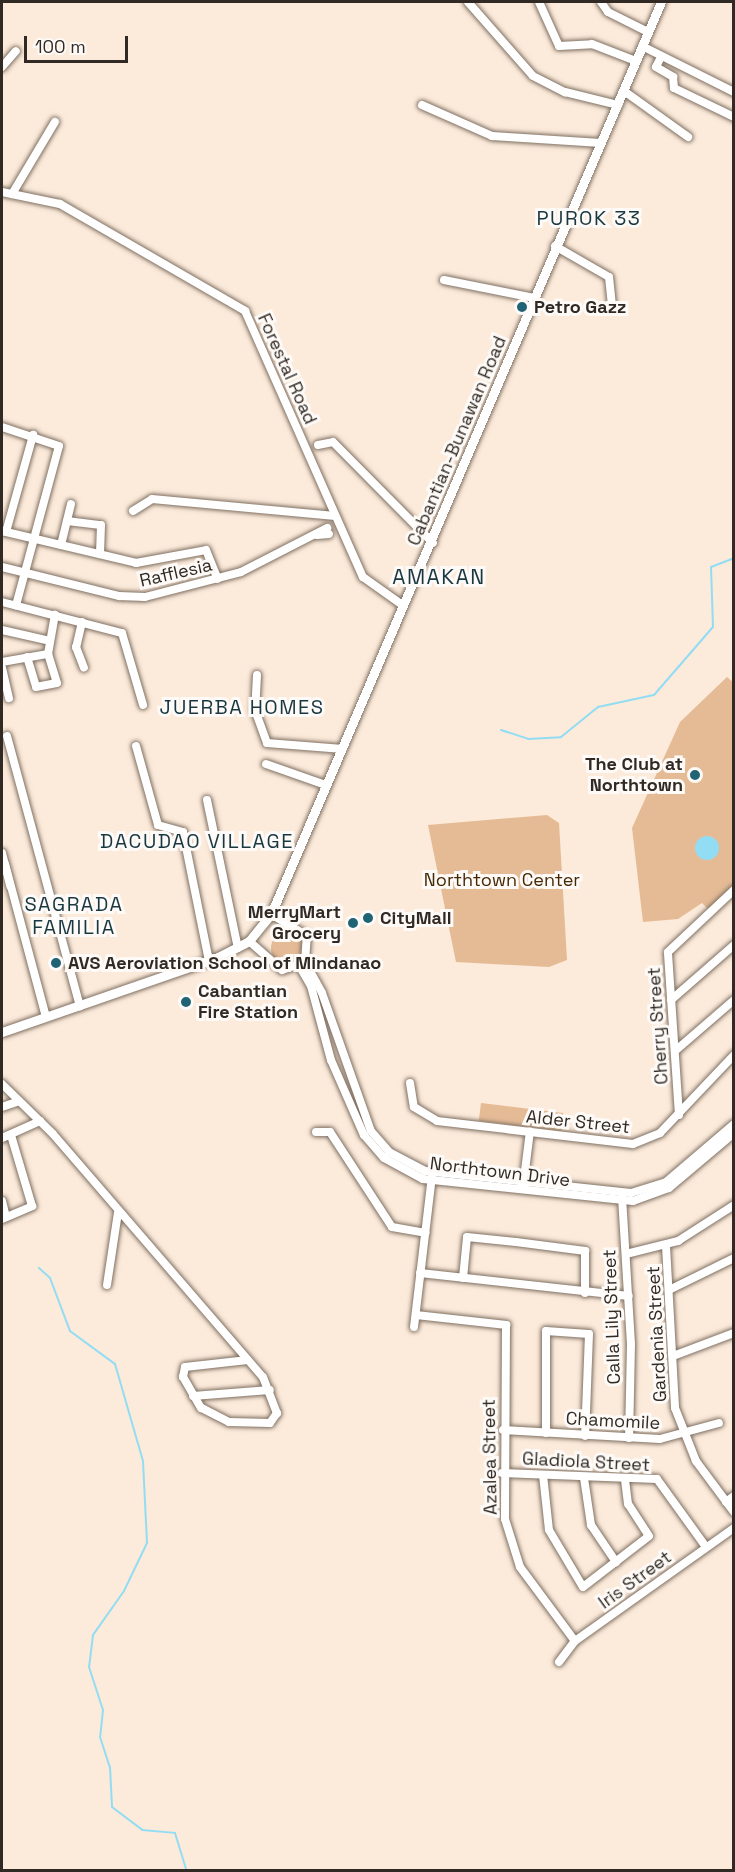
<!DOCTYPE html>
<style>
body{margin:0}
#map{position:relative;width:735px;height:1872px;overflow:hidden;background:#fceada;font-family:"Space Grotesk",sans-serif}
div>[style]{position:absolute}
[style*='--x']{left:calc(var(--x)*1px);top:calc(var(--y)*1px);width:calc(var(--w)*1px);rotate:calc(var(--a)*1deg)}
.green>*{inset:0;background:#e5bb96;transform-origin:0 0}
.round{border-radius:50%}
.water>*{inset:0;background:#93ddf4}
.stream>*{height:2px;margin:-1px;padding:0 1px;transform-origin:1px;border-radius:1px;background:#93ddf4}
.roads{filter:drop-shadow(0 0 2px #7f7062) drop-shadow(0 0 2px #7f7062)}
.minor>*{height:8px;margin:-4px;padding:0 4px;transform-origin:4px;border-radius:4px;background:#fff}
.major>*{height:9px;margin:-4.5px;padding:0 4.5px;transform-origin:4.5px;border-radius:4.5px;background:#fff}
.dots>*{width:16px;height:16px;translate:-50% -50%;box-sizing:border-box;border:3px solid #fdfaf7;border-radius:50%}
span{translate:-50% -50%;white-space:nowrap;text-align:center;line-height:1.15;-webkit-text-stroke:6px #fdfaf7;paint-order:stroke}
.poi-label{font-size:18px;color:#312a24;font-weight:700}
.left{translate:0 -50%;text-align:left}
.right{translate:-100% -50%;text-align:right}
.street-label{font-size:18px;color:#312a24}
.park-label{font-size:18px;color:#472804}
.neighbourhood-label{font-size:20px;color:#183740;letter-spacing:1.5px}
.quarter-label{font-size:21px;color:#183740;letter-spacing:1.5px}
.frame{position:absolute;inset:0;border:3px solid #312a24;pointer-events:none}
.scale{position:absolute;left:24px;top:36px;width:104px;height:27px;box-sizing:border-box;border:3px solid #312a24;border-top:0;padding-left:8px;font-size:18px;line-height:21px;white-space:nowrap;color:#312a24;-webkit-text-stroke:4px #fdfaf7;paint-order:stroke}
</style>
<div id="map">
<div class="green">
<div style="clip-path:polygon(727px 677px,734px 683px,733px 886px,708px 909px,702px 903px,678px 919px,643px 922px,632px 828px,680px 722px)"></div>
<div style="clip-path:polygon(547px 815px,559px 823px,567px 960px,549px 967px,456px 962px,428px 825px)"></div>
<div class="round" style="left:271px;top:932px;width:32px;height:32px"></div>
<div style="left:481px;top:1103px;width:83px;height:18px;rotate:7deg"></div>
</div>
<div class="water">
<div class="round" style="left:695px;top:836px;width:24px;height:24px"></div>
</div>
<div class="stream">
<div style="--x:501;--y:730;--w:28;--a:18"></div>
<div style="--x:528;--y:739;--w:33;--a:-3"></div>
<div style="--x:561;--y:737;--w:48;--a:-39"></div>
<div style="--x:598;--y:707;--w:57;--a:-12.1"></div>
<div style="--x:654;--y:695;--w:90;--a:-49.1"></div>
<div style="--x:713;--y:627;--w:60;--a:-91.9"></div>
<div style="--x:711;--y:567;--w:25;--a:-21"></div>
<div style="--x:39;--y:1268;--w:15;--a:42"></div>
<div style="--x:50;--y:1278;--w:57;--a:69.3"></div>
<div style="--x:70;--y:1331;--w:56;--a:36.3"></div>
<div style="--x:115;--y:1364;--w:101;--a:73.9"></div>
<div style="--x:143;--y:1461;--w:82;--a:87.2"></div>
<div style="--x:147;--y:1543;--w:53;--a:115.6"></div>
<div style="--x:124;--y:1591;--w:54;--a:125.2"></div>
<div style="--x:93;--y:1635;--w:32;--a:97"></div>
<div style="--x:89;--y:1667;--w:45;--a:72"></div>
<div style="--x:103;--y:1710;--w:27;--a:96"></div>
<div style="--x:100;--y:1737;--w:32;--a:72"></div>
<div style="--x:110;--y:1767;--w:40;--a:87.1"></div>
<div style="--x:112;--y:1807;--w:38;--a:37"></div>
<div style="--x:142;--y:1830;--w:33;--a:5"></div>
<div style="--x:175;--y:1833;--w:39;--a:73"></div>
</div>
<div class="roads">
<div class="minor">
<div style="--x:468;--y:2;--w:98;--a:48.7"></div>
<div style="--x:533;--y:76;--w:36;--a:27"></div>
<div style="--x:565;--y:92;--w:55;--a:13.8"></div>
<div style="--x:539;--y:2;--w:48;--a:65.6"></div>
<div style="--x:559;--y:46;--w:33;--a:-3"></div>
<div style="--x:592;--y:44;--w:47;--a:21.1"></div>
<div style="--x:601;--y:2;--w:12;--a:55"></div>
<div style="--x:608;--y:12;--w:45;--a:26.6"></div>
<div style="--x:642;--y:46;--w:103;--a:26.6"></div>
<div style="--x:661;--y:57;--w:11;--a:117"></div>
<div style="--x:656;--y:67;--w:20;--a:30"></div>
<div style="--x:673;--y:77;--w:11;--a:85"></div>
<div style="--x:674;--y:88;--w:67;--a:25.8"></div>
<div style="--x:2;--y:67;--w:21;--a:-49"></div>
<div style="--x:624;--y:91;--w:79;--a:35.7"></div>
<div style="--x:422;--y:105;--w:77;--a:23.9"></div>
<div style="--x:492;--y:136;--w:109;--a:3.7"></div>
<div style="--x:2;--y:192;--w:59;--a:11.7"></div>
<div style="--x:60;--y:204;--w:214;--a:30"></div>
<div style="--x:245;--y:311;--w:291;--a:66.1"></div>
<div style="--x:363;--y:577;--w:50;--a:35.3"></div>
<div style="--x:12;--y:194;--w:84;--a:-59.2"></div>
<div style="--x:555;--y:246;--w:62;--a:29.9"></div>
<div style="--x:609;--y:277;--w:29;--a:84"></div>
<div style="--x:444;--y:280;--w:92;--a:11.3"></div>
<div style="--x:2;--y:427;--w:60;--a:18.4"></div>
<div style="--x:59;--y:446;--w:165;--a:105.1"></div>
<div style="--x:318;--y:445;--w:15;--a:-11"></div>
<div style="--x:333;--y:442;--w:142;--a:45.3"></div>
<div style="--x:133;--y:511;--w:22;--a:-32"></div>
<div style="--x:152;--y:499;--w:184;--a:5.3"></div>
<div style="--x:67;--y:521;--w:34;--a:7"></div>
<div style="--x:101;--y:525;--w:29;--a:92"></div>
<div style="--x:2;--y:531;--w:138;--a:13.4"></div>
<div style="--x:136;--y:563;--w:71;--a:-10.5"></div>
<div style="--x:206;--y:550;--w:31;--a:68"></div>
<div style="--x:6;--y:532;--w:101;--a:-74.4"></div>
<div style="--x:317;--y:535;--w:12;--a:-5"></div>
<div style="--x:61;--y:545;--w:42;--a:-76.3"></div>
<div style="--x:2;--y:567;--w:121;--a:13.9"></div>
<div style="--x:119;--y:596;--w:26;--a:2"></div>
<div style="--x:145;--y:597;--w:99;--a:-14.6"></div>
<div style="--x:241;--y:572;--w:97;--a:-27.1"></div>
<div style="--x:2;--y:602;--w:124;--a:14.5"></div>
<div style="--x:122;--y:633;--w:75;--a:73.7"></div>
<div style="--x:82;--y:622;--w:26;--a:103"></div>
<div style="--x:76;--y:647;--w:22;--a:69"></div>
<div style="--x:2;--y:630;--w:49;--a:12.9"></div>
<div style="--x:27;--y:657;--w:31;--a:73"></div>
<div style="--x:36;--y:687;--w:21;--a:-11"></div>
<div style="--x:57;--y:683;--w:30;--a:-107"></div>
<div style="--x:48;--y:654;--w:40;--a:-80"></div>
<div style="--x:2;--y:662;--w:47;--a:-9.9"></div>
<div style="--x:2;--y:668;--w:31;--a:77"></div>
<div style="--x:257;--y:675;--w:35;--a:93"></div>
<div style="--x:255;--y:710;--w:35;--a:70"></div>
<div style="--x:267;--y:743;--w:76;--a:4.5"></div>
<div style="--x:7;--y:736;--w:280;--a:74.9"></div>
<div style="--x:136;--y:746;--w:82;--a:74.4"></div>
<div style="--x:158;--y:825;--w:26;--a:16"></div>
<div style="--x:183;--y:832;--w:132;--a:78.6"></div>
<div style="--x:266;--y:764;--w:64;--a:19.3"></div>
<div style="--x:207;--y:800;--w:151;--a:78.2"></div>
<div style="--x:2;--y:853;--w:34;--a:76"></div>
<div style="--x:5;--y:864;--w:158;--a:75"></div>
<div style="--x:249;--y:941;--w:44;--a:41.3"></div>
<div style="--x:282;--y:970;--w:24;--a:-19"></div>
<div style="--x:305;--y:962;--w:26;--a:-86"></div>
<div style="--x:307;--y:936;--w:42;--a:-148.6"></div>
<div style="--x:305;--y:962;--w:35;--a:61"></div>
<div style="--x:322;--y:993;--w:146;--a:70.5"></div>
<div style="--x:371;--y:1131;--w:28;--a:49"></div>
<div style="--x:389;--y:1152;--w:41;--a:27.8"></div>
<div style="--x:425;--y:1171;--w:207;--a:6.1"></div>
<div style="--x:631;--y:1193;--w:37;--a:-17"></div>
<div style="--x:666;--y:1182;--w:89;--a:-40.5"></div>
<div style="--x:300;--y:967;--w:22;--a:60"></div>
<div style="--x:311;--y:986;--w:77;--a:74.9"></div>
<div style="--x:331;--y:1060;--w:82;--a:66.3"></div>
<div style="--x:364;--y:1135;--w:30;--a:49"></div>
<div style="--x:384;--y:1158;--w:44;--a:28.3"></div>
<div style="--x:423;--y:1179;--w:211;--a:6"></div>
<div style="--x:633;--y:1201;--w:38;--a:-20"></div>
<div style="--x:669;--y:1188;--w:85;--a:-40.2"></div>
<div style="--x:671;--y:1000;--w:84;--a:-41.1"></div>
<div style="--x:675;--y:1051;--w:78;--a:-40.8"></div>
<div style="--x:410;--y:1083;--w:24;--a:81"></div>
<div style="--x:414;--y:1107;--w:27;--a:31"></div>
<div style="--x:437;--y:1121;--w:197;--a:6.7"></div>
<div style="--x:633;--y:1144;--w:29;--a:-22"></div>
<div style="--x:660;--y:1133;--w:108;--a:-46.5"></div>
<div style="--x:2;--y:1084;--w:71;--a:44.4"></div>
<div style="--x:53;--y:1134;--w:321;--a:49.2"></div>
<div style="--x:263;--y:1377;--w:39;--a:69"></div>
<div style="--x:277;--y:1413;--w:12;--a:125"></div>
<div style="--x:270;--y:1423;--w:41;--a:-178.6"></div>
<div style="--x:229;--y:1422;--w:31;--a:-153"></div>
<div style="--x:201;--y:1408;--w:36;--a:-120"></div>
<div style="--x:183;--y:1377;--w:10;--a:-79"></div>
<div style="--x:185;--y:1367;--w:63;--a:-6.3"></div>
<div style="--x:2;--y:1107;--w:18;--a:-19"></div>
<div style="--x:679;--y:1115;--w:163;--a:-93.9"></div>
<div style="--x:668;--y:952;--w:91;--a:-43.2"></div>
<div style="--x:316;--y:1132;--w:14;--a:0"></div>
<div style="--x:330;--y:1132;--w:113;--a:56.9"></div>
<div style="--x:392;--y:1227;--w:34;--a:10"></div>
<div style="--x:2;--y:1138;--w:42;--a:-24.1"></div>
<div style="--x:523;--y:1187;--w:56;--a:-82.9"></div>
<div style="--x:622;--y:1197;--w:147;--a:86.5"></div>
<div style="--x:631;--y:1344;--w:94;--a:91.2"></div>
<div style="--x:2;--y:1201;--w:16;--a:76"></div>
<div style="--x:2;--y:1219;--w:33;--a:-23"></div>
<div style="--x:32;--y:1206;--w:74;--a:-106.5"></div>
<div style="--x:666;--y:1246;--w:162;--a:86.8"></div>
<div style="--x:675;--y:1408;--w:57;--a:68.4"></div>
<div style="--x:696;--y:1461;--w:64;--a:53.3"></div>
<div style="--x:626;--y:1254;--w:54;--a:-14"></div>
<div style="--x:678;--y:1241;--w:67;--a:-32.7"></div>
<div style="--x:420;--y:1273;--w:210;--a:6.3"></div>
<div style="--x:463;--y:1278;--w:41;--a:-84.4"></div>
<div style="--x:467;--y:1237;--w:49;--a:5.8"></div>
<div style="--x:516;--y:1242;--w:70;--a:7.4"></div>
<div style="--x:585;--y:1251;--w:42;--a:90"></div>
<div style="--x:107;--y:1285;--w:74;--a:-81.4"></div>
<div style="--x:671;--y:1289;--w:70;--a:-26.2"></div>
<div style="--x:416;--y:1315;--w:91;--a:6.3"></div>
<div style="--x:506;--y:1325;--w:194;--a:90.3"></div>
<div style="--x:505;--y:1519;--w:50;--a:72.6"></div>
<div style="--x:520;--y:1567;--w:92;--a:53.4"></div>
<div style="--x:414;--y:1327;--w:152;--a:-83.2"></div>
<div style="--x:673;--y:1356;--w:65;--a:-20.7"></div>
<div style="--x:193;--y:1396;--w:77;--a:-4.5"></div>
<div style="--x:503;--y:1430;--w:157;--a:3.3"></div>
<div style="--x:660;--y:1439;--w:61;--a:-15.2"></div>
<div style="--x:546;--y:1433;--w:102;--a:-90"></div>
<div style="--x:546;--y:1331;--w:43;--a:4"></div>
<div style="--x:589;--y:1334;--w:102;--a:92.2"></div>
<div style="--x:502;--y:1473;--w:155;--a:2.2"></div>
<div style="--x:657;--y:1479;--w:84;--a:54.2"></div>
<div style="--x:543;--y:1475;--w:55;--a:83.8"></div>
<div style="--x:549;--y:1530;--w:66;--a:59.2"></div>
<div style="--x:583;--y:1587;--w:83;--a:-37.7"></div>
<div style="--x:649;--y:1536;--w:38;--a:-123"></div>
<div style="--x:628;--y:1504;--w:25;--a:-97"></div>
<div style="--x:584;--y:1478;--w:48;--a:81.5"></div>
<div style="--x:591;--y:1525;--w:45;--a:56"></div>
<div style="--x:726;--y:1502;--w:10;--a:-37"></div>
<div style="--x:559;--y:1662;--w:26;--a:-53"></div>
<div style="--x:575;--y:1641;--w:195;--a:-35.4"></div>
</div>
<div class="major">
<div style="--x:2;--y:1032;--w:229;--a:-19.1"></div>
<div style="--x:218;--y:957;--w:35;--a:-27"></div>
<div style="--x:249;--y:941;--w:35;--a:-51"></div>
<div style="--x:271;--y:914;--w:992;--a:-66.85"></div>
</div>
</div>
<div class="dots">
<div style="left:522px;top:307px;background:#1f6375"></div>
<div style="left:695px;top:775px;background:#1f6375"></div>
<div style="left:368px;top:918px;background:#1f6375"></div>
<div style="left:353px;top:923px;background:#1f6375"></div>
<div style="left:56px;top:963px;background:#1f6375"></div>
<div style="left:186px;top:1002px;background:#1f6375"></div>
</div>
<div class="poi-label">
<span class="left" style="left:534px;top:307px">Petro Gazz</span>
<span class="right" style="left:683px;top:775px">The Club at<br>Northtown</span>
<span class="right" style="left:341px;top:923px">MerryMart<br>Grocery</span>
<span class="left" style="left:380px;top:918px">CityMall</span>
<span class="left" style="left:68px;top:963px">AVS Aeroviation School of Mindanao</span>
<span class="left" style="left:198px;top:1002px">Cabantian<br>Fire Station</span>
</div>
<div class="street-label">
<span style="left:287px;top:369px;rotate:66deg">Forestal Road</span>
<span style="left:457px;top:441px;rotate:-67deg">Cabantian-Bunawan Road</span>
<span style="left:176px;top:573px;rotate:-13deg">Rafflesia</span>
<span style="left:658px;top:1026px;rotate:-94deg">Cherry Street</span>
<span style="left:578px;top:1122px;rotate:6deg">Alder Street</span>
<span style="left:500px;top:1172px;rotate:7deg">Northtown Drive</span>
<span style="left:612px;top:1317px;rotate:-92deg">Calla Lily Street</span>
<span style="left:657px;top:1334px;rotate:-93deg">Gardenia Street</span>
<span style="left:613px;top:1421px;rotate:3deg">Chamomile</span>
<span style="left:490px;top:1457px;rotate:-91deg">Azalea Street</span>
<span style="left:586px;top:1462px;rotate:3deg">Gladiola Street</span>
<span style="left:635px;top:1580px;rotate:-36deg">Iris Street</span>
</div>
<div class="park-label">
<span style="left:502px;top:880px">Northtown Center</span>
</div>
<div class="neighbourhood-label">
<span style="left:589px;top:218px">PUROK 33</span>
<span style="left:242px;top:707px">JUERBA HOMES</span>
<span style="left:197px;top:841px">DACUDAO VILLAGE</span>
<span style="left:74px;top:916px">SAGRADA<br>FAMILIA</span>
</div>
<div class="quarter-label">
<span style="left:439px;top:577px">AMAKAN</span>
</div>
<div class="frame"></div>
<div class="scale">100 m</div>
</div>
